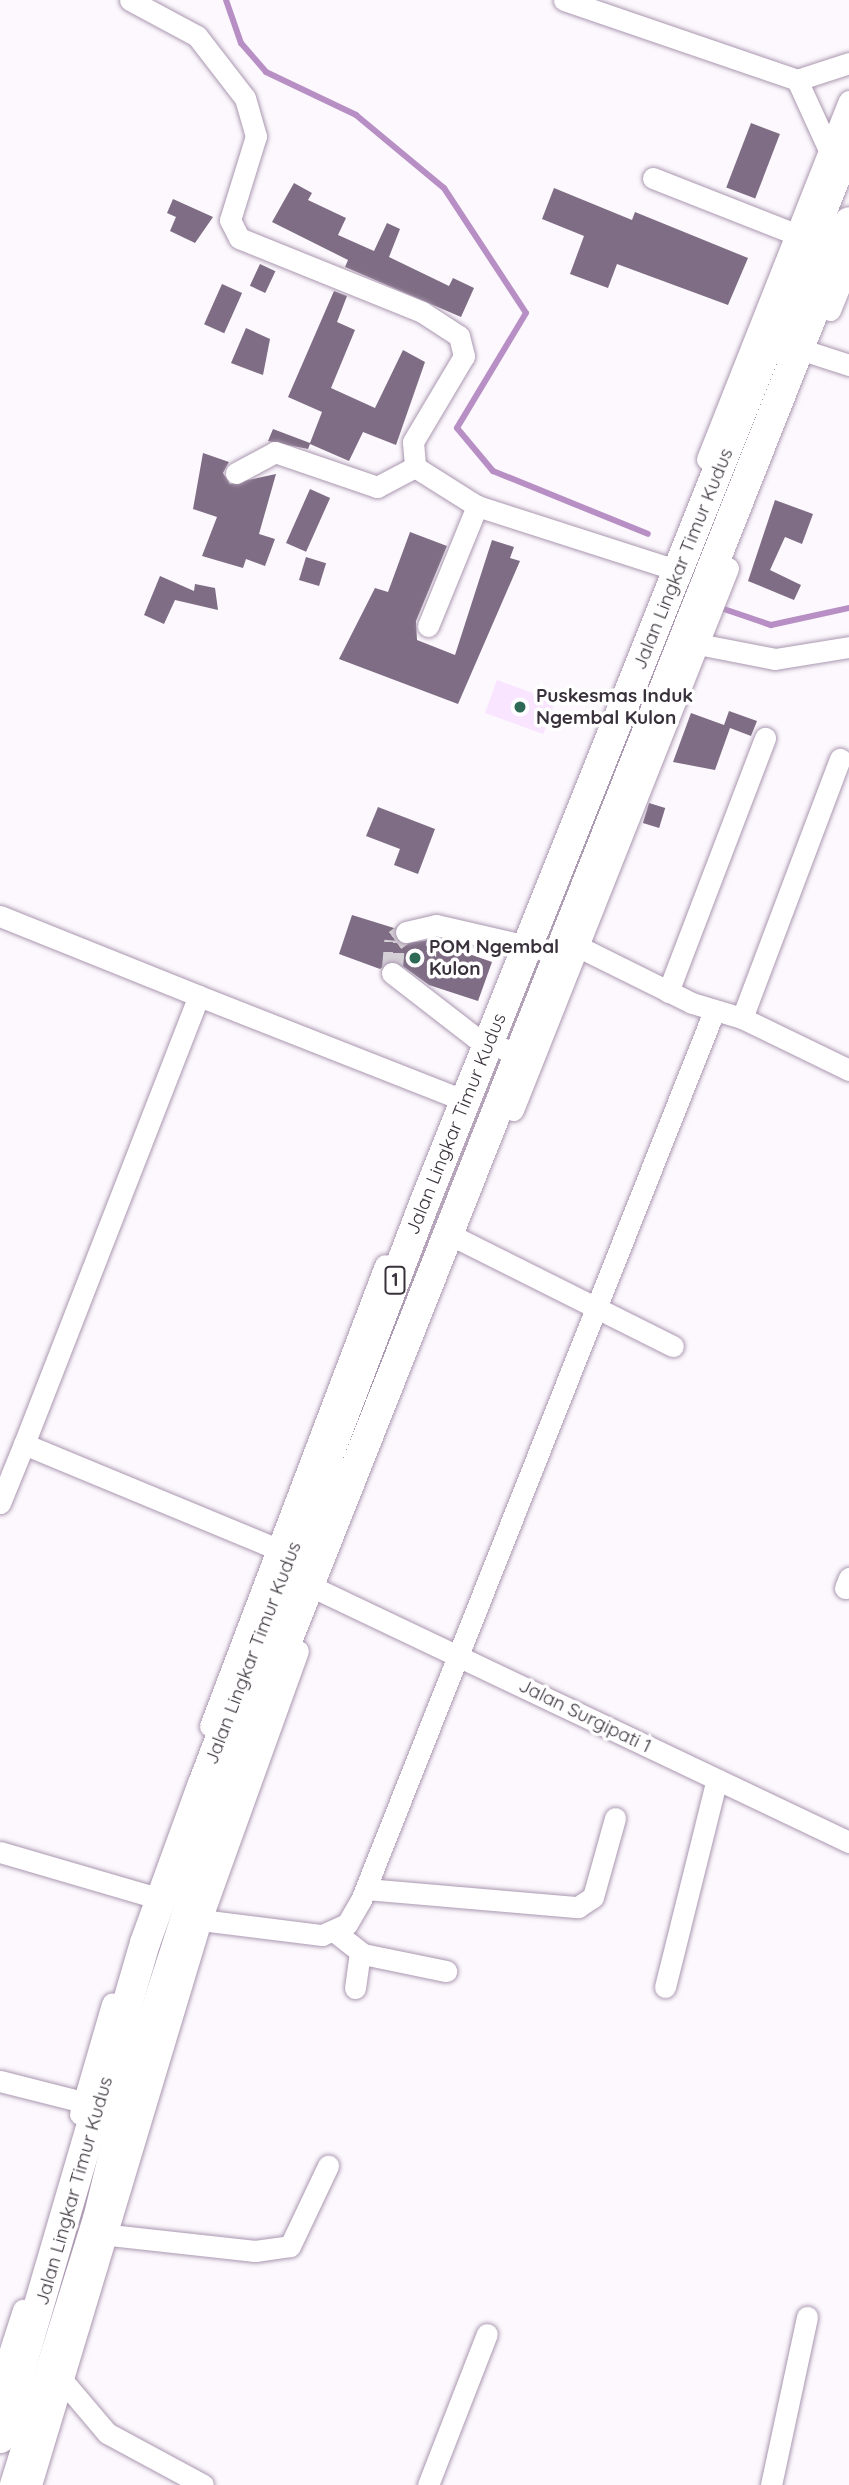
<!DOCTYPE html>
<style>
body{margin:0}
#map{position:relative;width:849px;height:2485px;overflow:hidden;background:#fcf8fd;font-family:Quicksand,sans-serif}
div>[style]{position:absolute}
[style*='--x']{left:calc(var(--x)*1px);top:calc(var(--y)*1px);width:calc(var(--w)*1px);rotate:calc(var(--a)*1deg)}
.built>*{inset:0;background:#f9e5ff;transform-origin:0 0}
.stream>*{height:6px;margin:-3px;padding:0 3px;transform-origin:3px;border-radius:3px;background:#b88fc5}
.building>*{inset:0;background:#7e6d84;transform-origin:0 0}
.minor-tunnel>*{height:21px;margin-top:-10.5px;transform-origin:0;background:repeating-linear-gradient(90deg,#d5d0d6 0 21px,transparent 0 31px)}
.roads{filter:drop-shadow(0 0 2px #aa97b0) drop-shadow(0 0 2px #aa97b0)}
.minor>*{height:21px;margin:-10.5px;padding:0 10.5px;transform-origin:10.5px;border-radius:10.5px;background:#fff}
.highway>*{height:30px;margin:-15px;padding:0 15px;transform-origin:15px;border-radius:15px;background:#fff}
.dots>*{width:19px;height:19px;translate:-50% -50%;box-sizing:border-box;border:4px solid #fff;border-radius:50%}
span{translate:-50% -50%;white-space:nowrap;text-align:center;line-height:1.15;-webkit-text-stroke:7px #fff;paint-order:stroke}
.shield-label span{padding:2px 5px;background:#fff;border:2px solid;border-radius:5px;-webkit-text-stroke-width:0}
.shield-label{font-size:18px;color:#39313b;font-weight:700}
.street-label{font-size:19px;color:#39313b}
.poi-label{font-size:19px;color:#39313b;font-weight:700}
.left{translate:0 -50%;text-align:left}
</style>
<div id="map">
<div class="built">
<div style="left:497px;top:680px;width:62px;height:35px;rotate:20deg"></div>
</div>
<div class="stream">
<div style="--x:226;--y:0;--w:46;--a:70.8"></div>
<div style="--x:241;--y:43;--w:38;--a:49"></div>
<div style="--x:266;--y:72;--w:100;--a:25.5"></div>
<div style="--x:356;--y:115;--w:114;--a:39.7"></div>
<div style="--x:444;--y:188;--w:149;--a:56.7"></div>
<div style="--x:526;--y:313;--w:134;--a:121"></div>
<div style="--x:457;--y:428;--w:56;--a:50.1"></div>
<div style="--x:493;--y:471;--w:167;--a:22.1"></div>
<div style="--x:718;--y:607;--w:56;--a:18.8"></div>
<div style="--x:771;--y:625;--w:80;--a:-12.3"></div>
</div>
<div class="building">
<div style="left:751px;top:123px;width:31px;height:69px;rotate:21deg"></div>
<div style="clip-path:polygon(294px 183px,312px 193px,308px 200px,346px 218px,338px 235px,374px 251px,387px 223px,400px 229px,389px 257px,449px 286px,453px 278px,474px 288px,461px 317px,345px 267px,348px 260px,272px 222px)"></div>
<div style="clip-path:polygon(554px 188px,632px 220px,635px 212px,748px 258px,728px 305px,617px 264px,608px 288px,570px 274px,584px 236px,542px 219px)"></div>
<div style="clip-path:polygon(173px 199px,213px 217px,195px 243px,170px 231px,176px 217px,167px 213px)"></div>
<div style="left:260px;top:264px;width:17px;height:24px;rotate:25deg"></div>
<div style="left:222px;top:284px;width:22px;height:44px;rotate:24deg"></div>
<div style="clip-path:polygon(334px 291px,347px 296px,337px 322px,355px 330px,331px 388px,375px 408px,403px 350px,425px 362px,396px 445px,363px 432px,349px 461px,310px 444px,308px 449px,268px 441px,273px 429px,310px 443px,322px 412px,288px 397px)"></div>
<div style="clip-path:polygon(246px 328px,270px 339px,263px 375px,231px 363px)"></div>
<div style="clip-path:polygon(203px 453px,229px 462px,223px 473px,230px 484px,276px 474px,259px 534px,275px 539px,265px 566px,246px 559px,243px 568px,202px 556px,217px 517px,193px 509px)"></div>
<div style="left:310px;top:489px;width:22px;height:59px;rotate:24deg"></div>
<div style="clip-path:polygon(775px 500px,813px 514px,802px 544px,785px 537px,770px 570px,801px 585px,794px 600px,748px 581px)"></div>
<div style="clip-path:polygon(410px 532px,447px 546px,416px 621px,417px 640px,455px 655px,492px 540px,514px 547px,510px 558px,520px 561px,458px 704px,339px 659px,375px 588px,388px 592px)"></div>
<div style="left:306px;top:557px;width:21px;height:24px;rotate:17deg"></div>
<div style="clip-path:polygon(160px 576px,194px 591px,195px 584px,215px 588px,218px 610px,175px 600px,164px 624px,144px 615px)"></div>
<div style="clip-path:polygon(729px 711px,757px 721px,751px 736px,730px 728px,715px 770px,673px 762px,691px 713px,724px 725px)"></div>
<div style="left:649px;top:803px;width:17px;height:21px;rotate:17deg"></div>
<div style="clip-path:polygon(378px 807px,435px 829px,418px 874px,394px 865px,400px 849px,366px 836px)"></div>
<div style="clip-path:polygon(352px 915px,394px 928px,402px 944px,429px 940px,492px 962px,478px 1001px,429px 985px,394px 960px,380px 969px,339px 954px)"></div>
</div>
<div class="minor-tunnel">
<div style="--x:392;--y:973;--w:33;--a:-85"></div>
<div style="--x:395;--y:940;--w:14;--a:-36"></div>
</div>
<div class="roads">
<div class="minor">
<div style="--x:130;--y:0;--w:76;--a:28.2"></div>
<div style="--x:197;--y:36;--w:78;--a:52.3"></div>
<div style="--x:245;--y:98;--w:40;--a:74"></div>
<div style="--x:256;--y:136;--w:88;--a:107.2"></div>
<div style="--x:230;--y:220;--w:20;--a:63"></div>
<div style="--x:239;--y:238;--w:197;--a:22"></div>
<div style="--x:422;--y:312;--w:44;--a:33"></div>
<div style="--x:459;--y:336;--w:21;--a:76"></div>
<div style="--x:464;--y:356;--w:100;--a:120.7"></div>
<div style="--x:413;--y:442;--w:25;--a:85"></div>
<div style="--x:415;--y:467;--w:73;--a:32.2"></div>
<div style="--x:477;--y:506;--w:196;--a:17.8"></div>
<div style="--x:564;--y:0;--w:246;--a:18.9"></div>
<div style="--x:797;--y:80;--w:77;--a:65.4"></div>
<div style="--x:797;--y:80;--w:55;--a:-18.1"></div>
<div style="--x:653;--y:178;--w:153;--a:21.5"></div>
<div style="--x:830;--y:310;--w:51;--a:-68"></div>
<div style="--x:812;--y:353;--w:39;--a:18"></div>
<div style="--x:707;--y:459;--w:385;--a:-68.4"></div>
<div style="--x:236;--y:473;--w:44;--a:-28.3"></div>
<div style="--x:275;--y:452;--w:108;--a:18.9"></div>
<div style="--x:377;--y:487;--w:43;--a:-27.8"></div>
<div style="--x:428;--y:626;--w:130;--a:-67.8"></div>
<div style="--x:698;--y:644;--w:78;--a:11"></div>
<div style="--x:775;--y:659;--w:75;--a:-9.2"></div>
<div style="--x:0;--y:916;--w:214;--a:21.9"></div>
<div style="--x:406;--y:932;--w:31;--a:-13"></div>
<div style="--x:436;--y:925;--w:107;--a:13"></div>
<div style="--x:569;--y:942;--w:137;--a:26.4"></div>
<div style="--x:692;--y:1003;--w:52;--a:16.7"></div>
<div style="--x:742;--y:1018;--w:277;--a:-69.3"></div>
<div style="--x:392;--y:973;--w:106;--a:37.7"></div>
<div style="--x:476;--y:1038;--w:60;--a:21.4"></div>
<div style="--x:668;--y:992;--w:272;--a:-69.1"></div>
<div style="--x:742;--y:1018;--w:119;--a:25.9"></div>
<div style="--x:513;--y:1110;--w:583;--a:-68.36"></div>
<div style="--x:461;--y:1240;--w:237;--a:26.6"></div>
<div style="--x:24;--y:1444;--w:481;--a:-68.7"></div>
<div style="--x:199;--y:996;--w:286;--a:21.5"></div>
<div style="--x:0;--y:1503;--w:64;--a:-67.9"></div>
<div style="--x:24;--y:1444;--w:269;--a:22.5"></div>
<div style="--x:845;--y:1588;--w:11;--a:-68"></div>
<div style="--x:321;--y:1591;--w:585;--a:25.43"></div>
<div style="--x:210;--y:1726;--w:493;--a:-69.2"></div>
<div style="--x:0;--y:1852;--w:153;--a:16.3"></div>
<div style="--x:366;--y:1889;--w:213;--a:4.9"></div>
<div style="--x:578;--y:1907;--w:18;--a:-34"></div>
<div style="--x:593;--y:1897;--w:82;--a:-74.4"></div>
<div style="--x:201;--y:1920;--w:122;--a:7.1"></div>
<div style="--x:322;--y:1935;--w:27;--a:-24"></div>
<div style="--x:347;--y:1924;--w:28;--a:-60"></div>
<div style="--x:361;--y:1900;--w:957;--a:-68.34"></div>
<div style="--x:335;--y:1932;--w:36;--a:38"></div>
<div style="--x:363;--y:1954;--w:85;--a:11.6"></div>
<div style="--x:665;--y:1987;--w:214;--a:-76"></div>
<div style="--x:355;--y:1988;--w:36;--a:-82"></div>
<div style="--x:0;--y:2081;--w:86;--a:14.2"></div>
<div style="--x:80;--y:2114;--w:115;--a:-73.8"></div>
<div style="--x:110;--y:2235;--w:146;--a:6.3"></div>
<div style="--x:255;--y:2251;--w:35;--a:-8"></div>
<div style="--x:290;--y:2246;--w:89;--a:-64.6"></div>
<div style="--x:57;--y:2374;--w:77;--a:49.7"></div>
<div style="--x:107;--y:2433;--w:109;--a:28.4"></div>
<div style="--x:0;--y:2381;--w:75;--a:-72.1"></div>
<div style="--x:31;--y:2485;--w:590;--a:-73.25"></div>
<div style="--x:201;--y:1920;--w:286;--a:-70.2"></div>
<div style="--x:428;--y:2485;--w:162;--a:-68.7"></div>
<div style="--x:771;--y:2485;--w:172;--a:-77.9"></div>
</div>
<div class="highway">
<div style="--x:0;--y:2438;--w:516;--a:-73.67"></div>
<div style="--x:145;--y:1943;--w:169;--a:-70"></div>
<div style="--x:203;--y:1784;--w:621;--a:-69.14"></div>
<div style="--x:424;--y:1204;--w:1143;--a:-68.17"></div>
<div style="--x:15;--y:2485;--w:279;--a:-72.7"></div>
<div style="--x:98;--y:2219;--w:126;--a:-76.2"></div>
<div style="--x:128;--y:2097;--w:312;--a:-72.1"></div>
<div style="--x:224;--y:1800;--w:1697;--a:-68.39"></div>
</div>
</div>
<div class="dots">
<div style="left:520px;top:707px;background:#2d6954"></div>
<div style="left:415px;top:958px;background:#2d6954"></div>
</div>
<div class="shield-label">
<span style="left:395px;top:1280px">1</span>
</div>
<div class="street-label">
<span style="left:683px;top:559px;rotate:-68deg">Jalan Lingkar Timur Kudus</span>
<span style="left:456px;top:1124px;rotate:-68deg">Jalan Lingkar Timur Kudus</span>
<span style="left:253px;top:1653px;rotate:-69deg">Jalan Lingkar Timur Kudus</span>
<span style="left:585px;top:1716px;rotate:26deg">Jalan Surgipati 1</span>
<span style="left:74px;top:2191px;rotate:-74deg">Jalan Lingkar Timur Kudus</span>
</div>
<div class="poi-label">
<span class="left" style="left:536px;top:707px">Puskesmas Induk<br>Ngembal Kulon</span>
<span class="left" style="left:429px;top:958px">POM Ngembal<br>Kulon</span>
</div>
</div>
